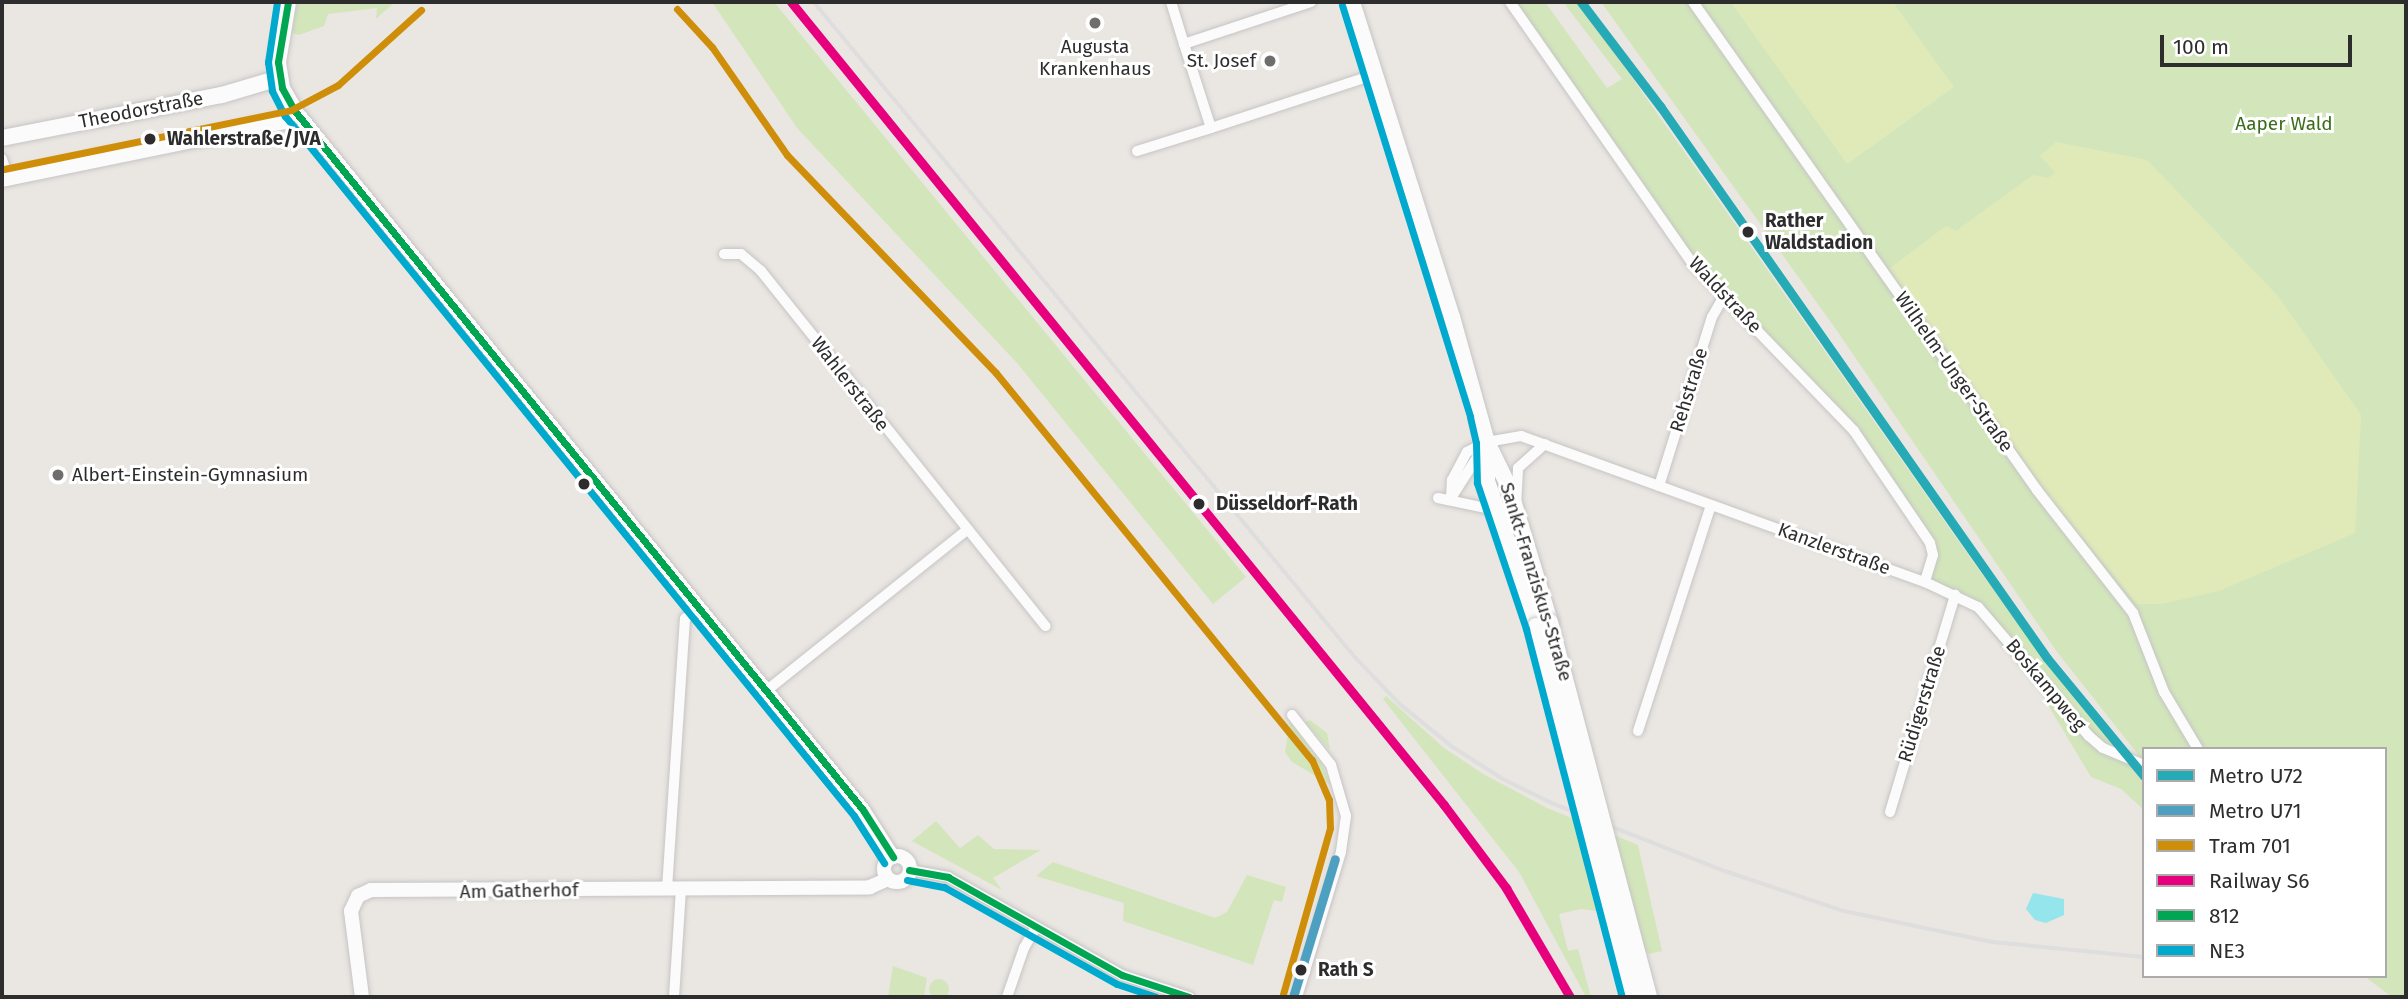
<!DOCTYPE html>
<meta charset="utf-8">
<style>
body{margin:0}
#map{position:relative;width:2408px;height:999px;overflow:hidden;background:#eae6e2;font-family:"Fira Sans",sans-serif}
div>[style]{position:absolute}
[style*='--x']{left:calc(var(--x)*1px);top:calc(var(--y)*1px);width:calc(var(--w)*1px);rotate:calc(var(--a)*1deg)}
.green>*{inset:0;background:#d3e6bb}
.round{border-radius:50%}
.pitch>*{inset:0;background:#e0eab9}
.water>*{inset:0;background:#95e5ed}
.roads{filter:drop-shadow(0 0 2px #c6c5c5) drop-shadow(0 0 2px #c6c5c5)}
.minor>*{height:10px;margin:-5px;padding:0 5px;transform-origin:5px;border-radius:5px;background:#fcfbfb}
.tertiary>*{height:14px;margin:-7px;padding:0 7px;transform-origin:7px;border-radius:7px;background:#fcfbfb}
.tertiary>.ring{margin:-7px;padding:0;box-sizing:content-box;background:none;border:14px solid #fcfbfb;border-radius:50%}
.secondary>*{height:16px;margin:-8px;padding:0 8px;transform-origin:8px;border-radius:8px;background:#fcfbfb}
.rail>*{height:3.5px;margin:-1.75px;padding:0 1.75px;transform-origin:1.75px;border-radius:1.75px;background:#dededf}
.bridges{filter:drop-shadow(0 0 2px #c6c5c5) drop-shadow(0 0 2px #c6c5c5)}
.secondary-bridge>*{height:16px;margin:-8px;padding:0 8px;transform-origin:8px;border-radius:8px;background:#fcfbfb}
.bus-1>*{height:7px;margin:-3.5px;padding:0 3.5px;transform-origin:3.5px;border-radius:3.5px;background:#00a651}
.bus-2>*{height:7px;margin:-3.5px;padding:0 3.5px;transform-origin:3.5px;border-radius:3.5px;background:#00a9ce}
.rail-1>*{height:9px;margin:-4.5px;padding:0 4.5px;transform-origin:4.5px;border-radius:4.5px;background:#e6007e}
.tram-1>*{height:7px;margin:-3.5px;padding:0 3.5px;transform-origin:3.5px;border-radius:3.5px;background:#cf8e09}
.metro-1>*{height:9px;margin:-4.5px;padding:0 4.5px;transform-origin:4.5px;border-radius:4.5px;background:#26aab6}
.metro-2>*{height:9px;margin:-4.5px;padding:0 4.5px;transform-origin:4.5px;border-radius:4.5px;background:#4ea0c1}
.dots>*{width:19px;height:19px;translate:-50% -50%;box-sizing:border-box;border:4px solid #fff;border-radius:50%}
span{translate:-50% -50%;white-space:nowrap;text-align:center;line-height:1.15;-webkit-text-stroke:6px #fff;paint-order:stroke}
.poi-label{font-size:19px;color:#2d2d2d}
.right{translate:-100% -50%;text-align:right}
.left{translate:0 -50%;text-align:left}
.street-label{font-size:19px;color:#2d2d2d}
.park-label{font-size:19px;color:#396d19}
.stop-label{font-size:19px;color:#2d2d2d;font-weight:700}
.frame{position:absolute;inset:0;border:4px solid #2d2d2d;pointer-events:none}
.legend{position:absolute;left:2142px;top:747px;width:245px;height:231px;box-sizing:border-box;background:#fff;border:2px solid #ababab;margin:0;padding:9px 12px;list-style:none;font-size:21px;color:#2d2d2d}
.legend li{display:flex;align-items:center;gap:14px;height:35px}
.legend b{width:35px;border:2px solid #ababab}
.scale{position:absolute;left:2160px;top:35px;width:192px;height:32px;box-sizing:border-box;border:4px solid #2d2d2d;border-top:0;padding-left:9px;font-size:21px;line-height:24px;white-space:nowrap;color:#2d2d2d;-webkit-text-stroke:5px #fff;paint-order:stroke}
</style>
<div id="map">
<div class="green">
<div style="clip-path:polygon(297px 2px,395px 2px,376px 19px,377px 8px,328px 14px,324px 26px,299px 35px,292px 33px)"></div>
<div style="clip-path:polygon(712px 2px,774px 2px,1246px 577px,1213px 604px,1017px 363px,797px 128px)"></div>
<div style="clip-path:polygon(1512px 2px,1545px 2px,1607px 88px,1622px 79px,1563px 2px,1576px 2px,1592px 21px,1974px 563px,2045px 660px,2144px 783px,2144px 810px,2121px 789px,2091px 777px,2042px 695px,1973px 610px,1931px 578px,1934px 555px,1860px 436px,1695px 261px)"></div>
<div style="clip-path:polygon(1601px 2px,2406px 2px,2406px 997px,2392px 997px,2364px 976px,2385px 976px,2385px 749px,2144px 749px,2144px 762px,2057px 652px,1835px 328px)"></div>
<div style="clip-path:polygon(1386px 696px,1444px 748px,1485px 775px,1547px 808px,1638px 845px,1662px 951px,1649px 954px,1604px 912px,1581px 909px,1559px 914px,1568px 951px,1578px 949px,1591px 997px,1586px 997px,1519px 872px,1383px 699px)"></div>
<div style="clip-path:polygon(1310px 720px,1327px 733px,1330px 750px,1305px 722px)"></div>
<div style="clip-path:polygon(1290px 722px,1321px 763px,1331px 785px,1292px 762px,1285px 752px)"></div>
<div style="clip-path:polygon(936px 821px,960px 848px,978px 835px,994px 849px,1041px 850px,993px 878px,1002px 890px,912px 841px)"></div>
<div style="clip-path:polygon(1053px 862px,1215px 918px,1227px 912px,1247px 875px,1286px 887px,1282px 902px,1274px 900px,1253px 965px,1123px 921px,1124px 903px,1036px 876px)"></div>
<div style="clip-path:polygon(893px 966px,927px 978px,924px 997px,888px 997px)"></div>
<div class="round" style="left:929px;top:979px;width:20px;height:20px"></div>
</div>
<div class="pitch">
<div style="clip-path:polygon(1738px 2px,1893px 2px,1954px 87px,1847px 164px,1733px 5px)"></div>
<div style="clip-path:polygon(2056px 142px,2147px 160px,2278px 296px,2361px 415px,2355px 533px,2219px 591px,2161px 604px,2137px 604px,2051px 499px,1889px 269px,1946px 226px,1956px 231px,2033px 175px,2048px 178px,2055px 172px,2040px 156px)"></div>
</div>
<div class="water">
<div style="clip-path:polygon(2033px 893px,2064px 899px,2064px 915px,2046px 923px,2035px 920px,2026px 909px)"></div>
</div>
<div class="roads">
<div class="minor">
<div style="--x:1171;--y:2;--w:44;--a:72.8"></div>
<div style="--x:1311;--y:2;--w:134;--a:161.7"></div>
<div style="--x:1184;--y:44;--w:88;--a:72.2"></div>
<div style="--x:1211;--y:128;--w:174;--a:-18.1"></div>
<div style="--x:1510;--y:2;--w:318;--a:55.1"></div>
<div style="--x:1692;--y:263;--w:233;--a:46"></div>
<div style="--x:1854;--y:431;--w:135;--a:55.8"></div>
<div style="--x:1930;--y:543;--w:12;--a:76"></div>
<div style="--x:1933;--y:555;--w:28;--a:107"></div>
<div style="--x:1693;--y:2;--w:597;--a:54.82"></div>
<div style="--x:2037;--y:490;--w:156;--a:52"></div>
<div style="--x:2133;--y:613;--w:85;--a:68.6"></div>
<div style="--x:2164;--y:692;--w:66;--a:59.2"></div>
<div style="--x:1137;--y:151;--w:77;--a:-17.3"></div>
<div style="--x:2;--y:159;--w:19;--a:72"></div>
<div style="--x:724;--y:254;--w:17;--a:0"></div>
<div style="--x:741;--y:254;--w:26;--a:40"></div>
<div style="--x:761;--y:271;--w:455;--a:51.3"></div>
<div style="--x:1659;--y:486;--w:177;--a:-72.6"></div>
<div style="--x:1712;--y:317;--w:24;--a:-60"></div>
<div style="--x:1438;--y:498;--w:53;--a:11.9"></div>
<div style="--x:1490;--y:509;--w:12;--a:42"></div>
<div style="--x:1451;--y:498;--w:18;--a:-87"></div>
<div style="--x:1452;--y:480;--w:32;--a:-62"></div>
<div style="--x:1467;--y:452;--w:22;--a:-27"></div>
<div style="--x:1487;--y:442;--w:35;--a:-10"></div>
<div style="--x:1521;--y:436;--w:430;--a:19.9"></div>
<div style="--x:1925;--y:582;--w:59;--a:25.3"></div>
<div style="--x:1978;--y:607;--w:170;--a:49.3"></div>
<div style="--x:2089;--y:736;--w:18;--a:41"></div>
<div style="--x:2103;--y:748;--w:44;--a:22.5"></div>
<div style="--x:1451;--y:498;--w:63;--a:-57.3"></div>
<div style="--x:1516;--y:507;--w:39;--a:-87"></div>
<div style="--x:1518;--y:468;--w:36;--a:-42"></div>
<div style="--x:766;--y:691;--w:256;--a:-38.7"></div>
<div style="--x:1292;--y:715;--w:63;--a:52"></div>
<div style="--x:1331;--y:765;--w:53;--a:73.6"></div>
<div style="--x:1346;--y:816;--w:36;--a:98"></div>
<div style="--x:1341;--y:852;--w:152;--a:106.9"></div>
<div style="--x:1638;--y:731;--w:237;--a:-72.1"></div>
<div style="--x:1890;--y:812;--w:227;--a:-73.3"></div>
<div style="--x:909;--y:870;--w:40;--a:10"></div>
<div style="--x:948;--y:877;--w:200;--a:29.4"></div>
<div style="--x:1122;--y:975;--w:71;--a:18.2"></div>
<div style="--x:667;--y:889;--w:271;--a:-86.2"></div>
<div style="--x:685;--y:619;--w:18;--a:-43"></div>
<div style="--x:674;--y:997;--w:108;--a:-86.3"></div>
<div style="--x:1007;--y:997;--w:52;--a:-70.9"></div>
<div style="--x:1024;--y:948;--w:24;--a:-60"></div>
</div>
<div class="tertiary">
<div style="--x:294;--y:109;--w:903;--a:50.93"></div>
<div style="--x:863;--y:810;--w:56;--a:57.4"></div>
<div class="ring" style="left:884px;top:856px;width:12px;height:12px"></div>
<div style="--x:362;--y:997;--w:87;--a:-97.3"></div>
<div style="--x:351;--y:911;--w:17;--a:-65"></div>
<div style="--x:358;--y:896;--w:14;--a:-25"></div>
<div style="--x:371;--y:890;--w:499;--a:-0.3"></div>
<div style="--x:870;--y:887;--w:20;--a:-24"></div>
</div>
<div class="secondary">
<div style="--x:1352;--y:2;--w:330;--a:72.4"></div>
<div style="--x:1452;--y:317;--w:130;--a:74.4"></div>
<div style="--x:1487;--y:442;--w:50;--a:63.9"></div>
<div style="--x:1509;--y:487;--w:141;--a:73.1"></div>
<div style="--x:2;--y:138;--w:224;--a:-11.1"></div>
<div style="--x:222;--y:95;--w:59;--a:-16.6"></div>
<div style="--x:2;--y:179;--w:288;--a:-11.6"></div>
<div style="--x:284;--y:121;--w:16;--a:-50"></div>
<div style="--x:294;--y:109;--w:24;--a:-120"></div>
<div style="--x:282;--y:88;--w:26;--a:-99"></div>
<div style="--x:278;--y:62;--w:61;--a:-80.5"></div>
<div style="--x:1487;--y:442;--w:39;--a:90"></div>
<div style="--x:1487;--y:481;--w:153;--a:71.3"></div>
</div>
</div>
<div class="rail">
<div style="--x:814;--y:2;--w:851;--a:50.44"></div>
<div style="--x:1356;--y:658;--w:64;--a:46.3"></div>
<div style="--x:1400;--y:704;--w:68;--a:39.1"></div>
<div style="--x:1453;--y:747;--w:59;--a:32.6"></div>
<div style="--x:1503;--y:779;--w:57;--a:26.1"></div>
<div style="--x:1554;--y:804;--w:184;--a:21.4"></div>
<div style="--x:1725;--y:871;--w:126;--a:18.6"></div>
<div style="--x:1844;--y:911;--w:151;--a:11.8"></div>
<div style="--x:1992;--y:942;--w:153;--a:5.6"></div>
</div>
<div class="bridges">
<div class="secondary-bridge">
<div style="--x:1550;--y:622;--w:388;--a:75.2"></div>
<div style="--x:1536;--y:626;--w:383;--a:75.3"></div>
</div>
</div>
<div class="bus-1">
<div style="--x:288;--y:2;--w:61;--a:99.5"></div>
<div style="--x:278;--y:62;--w:26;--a:81"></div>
<div style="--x:282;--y:88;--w:25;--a:61"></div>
<div style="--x:294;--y:110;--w:902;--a:50.89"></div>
<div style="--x:863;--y:810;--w:56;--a:57.4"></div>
<div style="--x:909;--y:870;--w:40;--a:10"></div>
<div style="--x:948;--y:877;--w:200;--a:29.4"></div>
<div style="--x:1122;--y:975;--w:71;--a:18.2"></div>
</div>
<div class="bus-2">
<div style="--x:277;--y:2;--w:61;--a:98.5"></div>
<div style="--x:268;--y:62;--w:29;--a:82"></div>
<div style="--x:272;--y:91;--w:28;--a:63"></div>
<div style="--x:285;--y:116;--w:902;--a:50.89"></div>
<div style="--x:854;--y:816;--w:56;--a:57.4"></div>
<div style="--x:1342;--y:5;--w:431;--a:72.7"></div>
<div style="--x:1470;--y:417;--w:27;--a:77"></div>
<div style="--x:1476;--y:443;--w:40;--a:88.6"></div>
<div style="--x:1477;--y:483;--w:154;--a:71.4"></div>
<div style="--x:1526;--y:629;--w:380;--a:75.4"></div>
<div style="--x:907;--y:880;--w:38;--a:11"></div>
<div style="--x:944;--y:887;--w:198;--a:29.3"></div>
<div style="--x:1117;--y:984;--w:41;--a:18.4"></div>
</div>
<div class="rail-1">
<div style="--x:791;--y:2;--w:1035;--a:50.88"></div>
<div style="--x:1444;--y:805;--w:104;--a:53.2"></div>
<div style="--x:1506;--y:888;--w:126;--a:59.6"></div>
</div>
<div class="tram-1">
<div style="--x:677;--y:9;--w:52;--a:47.4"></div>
<div style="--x:712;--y:47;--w:131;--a:55.2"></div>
<div style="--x:787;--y:155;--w:302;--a:46.2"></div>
<div style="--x:996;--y:373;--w:500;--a:50.8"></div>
<div style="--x:1312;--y:760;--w:43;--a:67"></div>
<div style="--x:1329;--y:800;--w:28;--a:88"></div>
<div style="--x:1330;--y:828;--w:173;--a:105.8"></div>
<div style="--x:4;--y:169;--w:293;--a:-11.6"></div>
<div style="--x:291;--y:110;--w:53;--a:-28"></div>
<div style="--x:338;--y:85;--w:112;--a:-42.1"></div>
</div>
<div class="metro-1">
<div style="--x:1581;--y:2;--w:131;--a:52.8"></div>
<div style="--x:1660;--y:106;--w:674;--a:54.97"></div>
<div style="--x:2047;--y:658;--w:153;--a:50.6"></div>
</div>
<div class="metro-2">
<div style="--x:1293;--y:997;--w:144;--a:-73.1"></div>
</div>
<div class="dots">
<div style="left:1095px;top:23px;background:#6f6e6c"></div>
<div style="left:1270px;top:61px;background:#6f6e6c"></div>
<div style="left:150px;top:139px;background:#2d2d2d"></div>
<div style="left:1748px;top:232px;background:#2d2d2d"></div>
<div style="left:58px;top:475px;background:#6f6e6c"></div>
<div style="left:584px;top:484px;background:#2d2d2d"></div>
<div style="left:1199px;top:504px;background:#2d2d2d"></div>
<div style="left:1301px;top:970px;background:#2d2d2d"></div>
</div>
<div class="poi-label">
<span style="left:1095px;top:58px">Augusta<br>Krankenhaus</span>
<span class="right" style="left:1256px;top:61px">St. Josef</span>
<span class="left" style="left:72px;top:475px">Albert-Einstein-Gymnasium</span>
</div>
<div class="street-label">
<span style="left:141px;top:110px;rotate:-11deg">Theodorstraße</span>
<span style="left:1725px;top:295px;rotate:47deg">Waldstraße</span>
<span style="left:1954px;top:372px;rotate:55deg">Wilhelm-Unger-Straße</span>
<span style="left:850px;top:384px;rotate:52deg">Wahlerstraße</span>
<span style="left:1689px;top:390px;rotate:-73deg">Rehstraße</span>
<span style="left:1834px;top:549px;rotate:20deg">Kanzlerstraße</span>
<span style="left:1536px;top:582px;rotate:73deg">Sankt-Franziskus-Straße</span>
<span style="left:2046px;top:685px;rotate:50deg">Boskampweg</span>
<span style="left:1922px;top:704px;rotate:-73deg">Rüdigerstraße</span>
<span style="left:519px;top:891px;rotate:-1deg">Am Gatherhof</span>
</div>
<div class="park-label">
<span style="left:2284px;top:124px">Aaper Wald</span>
</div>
<div class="stop-label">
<span class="left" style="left:167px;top:139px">Wahlerstraße/JVA</span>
<span class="left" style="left:1765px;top:232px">Rather<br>Waldstadion</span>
<span class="left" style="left:1216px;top:504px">Düsseldorf-Rath</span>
<span class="left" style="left:1318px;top:970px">Rath S</span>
</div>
<div class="frame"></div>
<ul class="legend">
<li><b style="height:9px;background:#26aab6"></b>Metro U72</li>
<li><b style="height:9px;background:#4ea0c1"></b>Metro U71</li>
<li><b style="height:9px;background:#cf8e09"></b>Tram 701</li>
<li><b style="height:9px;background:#e6007e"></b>Railway S6</li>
<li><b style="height:9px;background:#00a651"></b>812</li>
<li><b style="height:9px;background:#00a9ce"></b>NE3</li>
</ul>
<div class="scale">100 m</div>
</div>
